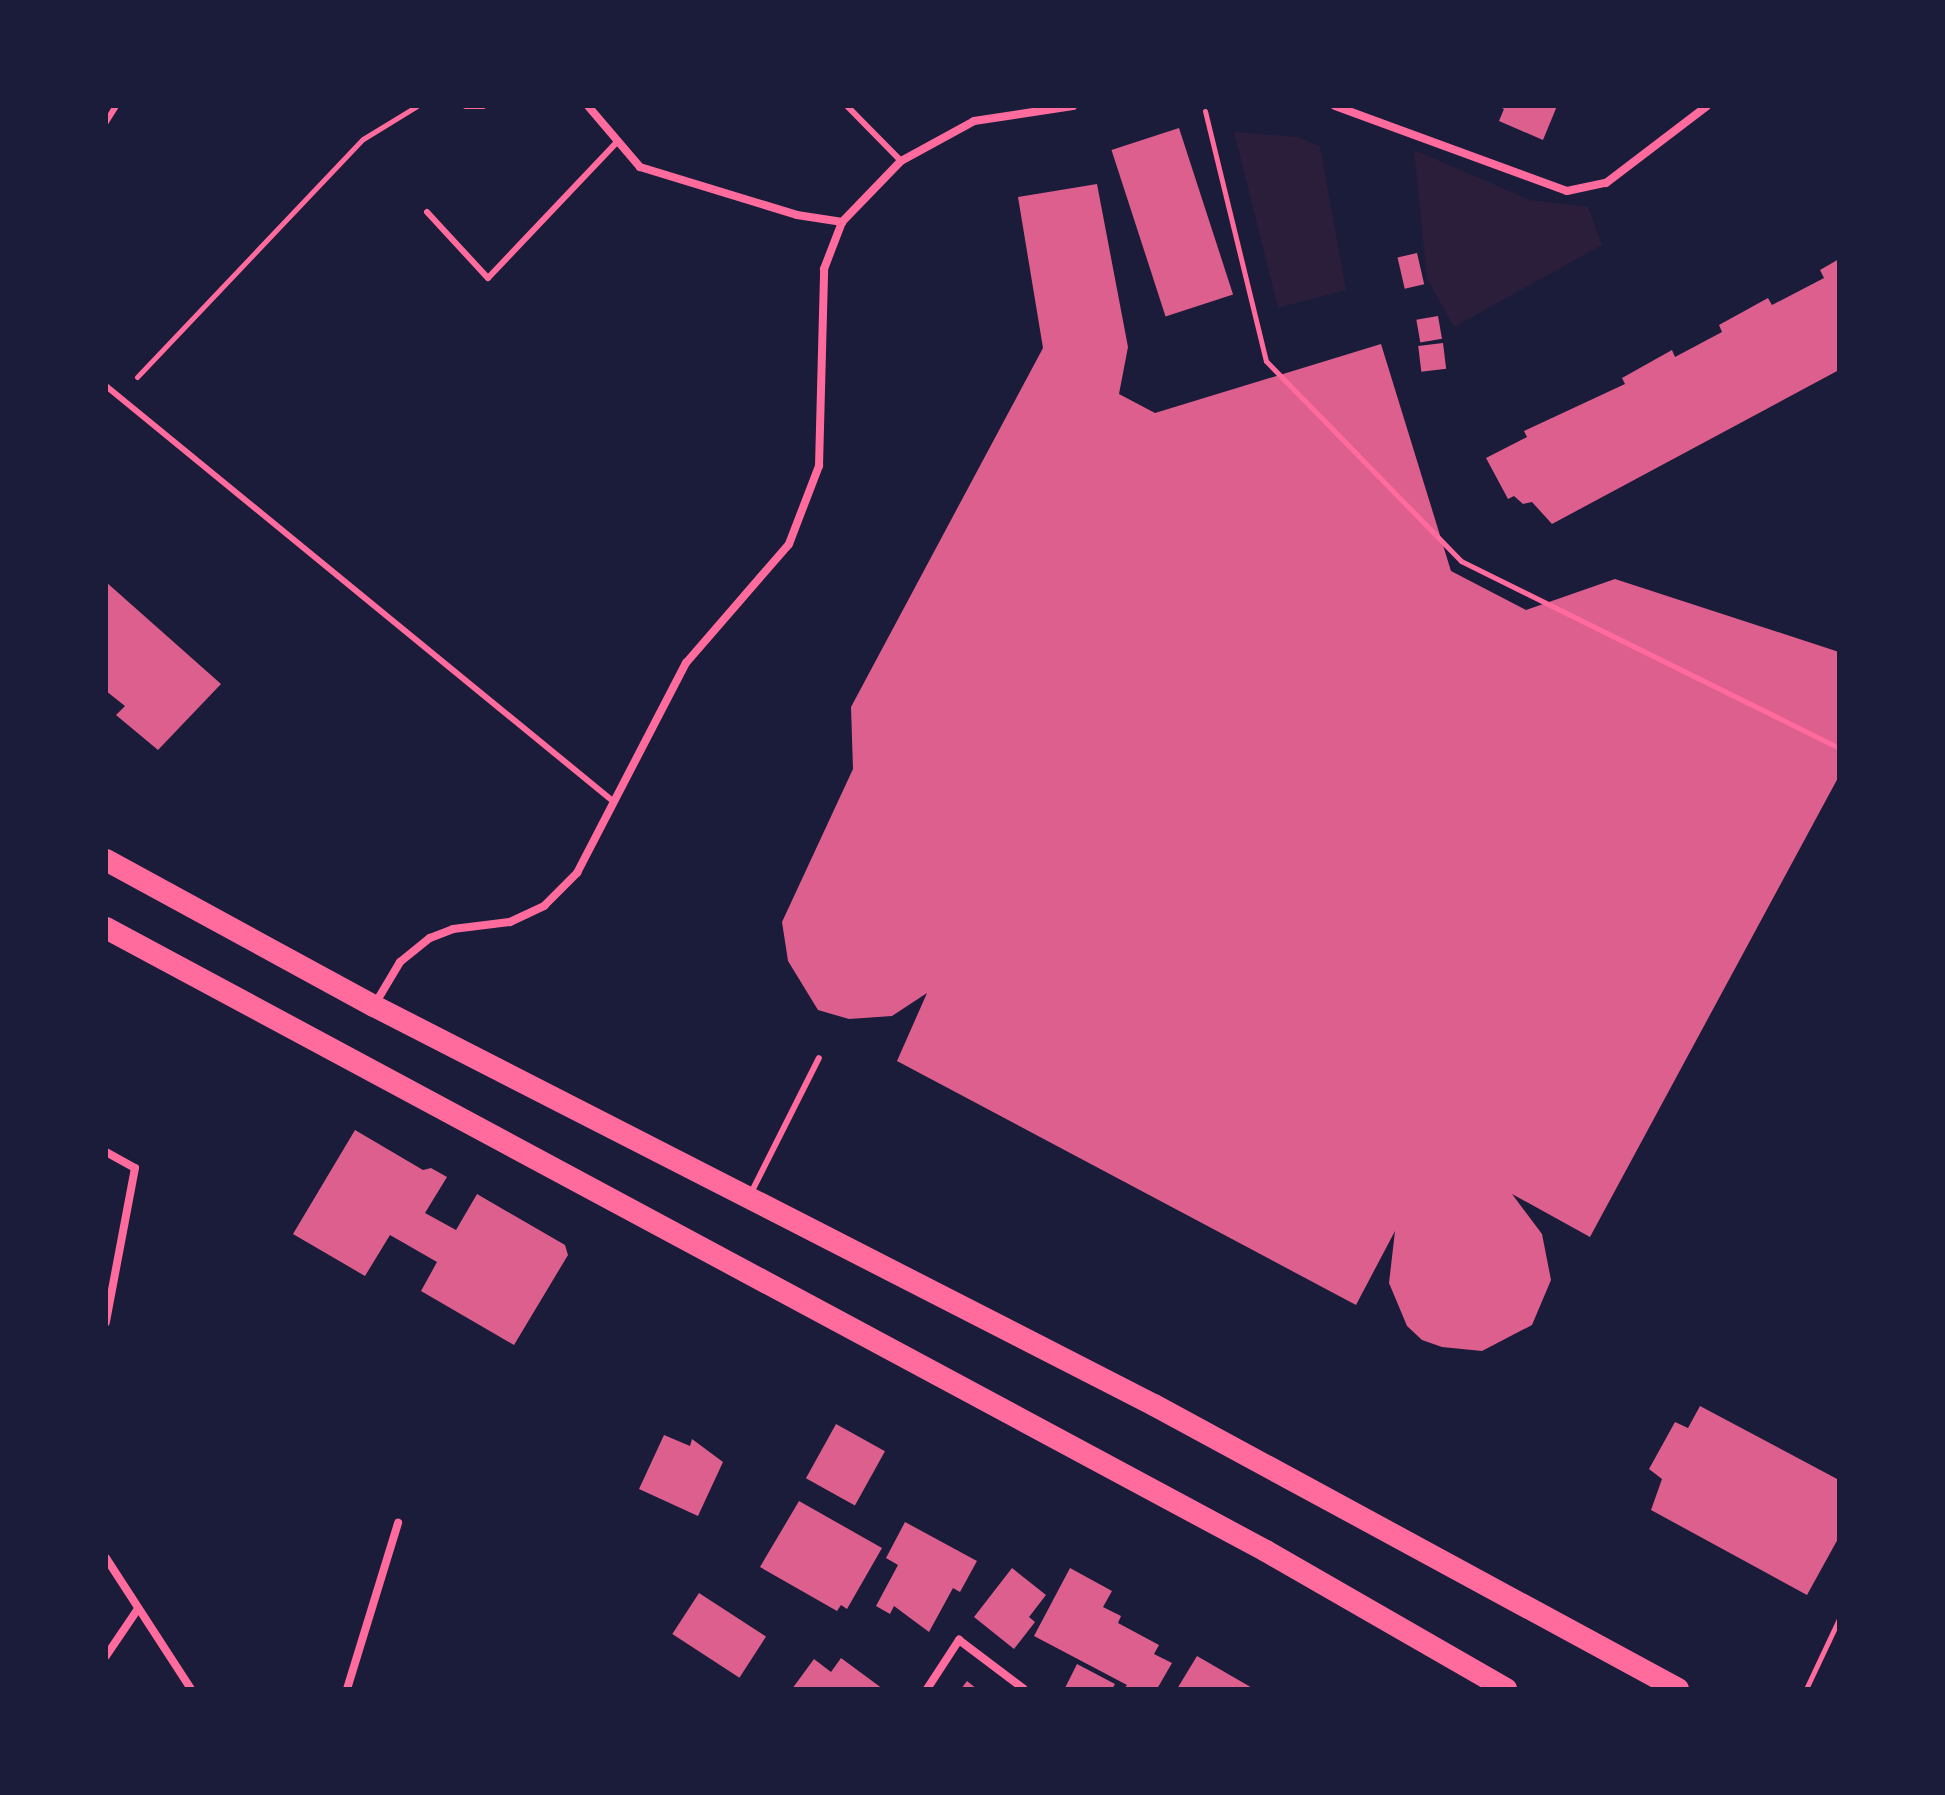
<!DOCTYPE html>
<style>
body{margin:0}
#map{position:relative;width:1945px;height:1795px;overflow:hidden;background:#1b1b3a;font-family:Raleway,sans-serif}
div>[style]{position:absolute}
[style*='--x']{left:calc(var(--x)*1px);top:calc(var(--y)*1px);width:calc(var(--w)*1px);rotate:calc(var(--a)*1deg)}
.green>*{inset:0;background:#2a1e3b}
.building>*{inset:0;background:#dd5f8e;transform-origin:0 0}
.path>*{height:5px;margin:-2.5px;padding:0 2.5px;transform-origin:2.5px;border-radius:2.5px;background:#ff6b9d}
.service>*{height:6px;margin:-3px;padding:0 3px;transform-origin:3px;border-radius:3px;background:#ff6b9d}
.minor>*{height:8px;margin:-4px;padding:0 4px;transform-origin:4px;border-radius:4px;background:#ff6b9d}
.trunk>*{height:22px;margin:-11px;padding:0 11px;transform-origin:11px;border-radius:11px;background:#ff6b9d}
span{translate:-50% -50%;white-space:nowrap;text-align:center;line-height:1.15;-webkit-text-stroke:6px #1b1b3a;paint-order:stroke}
.frame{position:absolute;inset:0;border:108px solid #1b1b3a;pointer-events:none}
</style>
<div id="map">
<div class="green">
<div style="clip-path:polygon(1234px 132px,1298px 137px,1320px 146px,1346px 290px,1278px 308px)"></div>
<div style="clip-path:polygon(1414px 150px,1530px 200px,1588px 207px,1602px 245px,1454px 327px,1427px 279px)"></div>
</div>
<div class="building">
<div style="clip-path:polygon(1497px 106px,1557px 106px,1543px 140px,1499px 121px,1504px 109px)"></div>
<div style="left:1179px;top:128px;width:175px;height:71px;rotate:72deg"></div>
<div style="clip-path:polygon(1097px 184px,1128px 347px,1119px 394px,1155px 413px,1381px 344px,1451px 571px,1526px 610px,1615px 579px,1839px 652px,1839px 776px,1590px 1237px,1512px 1194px,1542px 1234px,1551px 1280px,1532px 1325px,1482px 1351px,1442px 1347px,1422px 1340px,1407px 1326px,1389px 1283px,1395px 1231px,1356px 1305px,897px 1061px,927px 993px,892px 1016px,849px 1019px,818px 1010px,788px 961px,782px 922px,853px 769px,851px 707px,1043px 348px,1018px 197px)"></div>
<div style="left:1417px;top:253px;width:32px;height:20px;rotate:77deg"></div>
<div style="clip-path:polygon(1839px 259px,1839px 370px,1552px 524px,1532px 502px,1523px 504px,1514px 496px,1508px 499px,1486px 458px,1527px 437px,1524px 431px,1625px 384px,1622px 378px,1672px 350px,1675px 357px,1722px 332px,1719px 325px,1768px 298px,1772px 305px,1824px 278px,1820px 270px)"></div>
<div style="left:1438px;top:316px;width:23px;height:22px;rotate:80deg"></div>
<div style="left:1443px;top:343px;width:26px;height:25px;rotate:83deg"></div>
<div style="clip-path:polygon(106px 582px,221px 684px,158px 750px,116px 715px,125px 706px,106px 691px)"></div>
<div style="clip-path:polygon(355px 1130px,423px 1170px,431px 1168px,447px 1177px,425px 1213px,456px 1230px,477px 1194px,565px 1245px,568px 1255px,514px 1345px,421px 1291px,437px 1262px,390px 1235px,365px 1276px,293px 1234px)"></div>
<div style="clip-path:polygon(1700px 1406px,1839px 1480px,1839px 1537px,1807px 1595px,1651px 1510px,1662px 1479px,1649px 1469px,1675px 1422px,1688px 1428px)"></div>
<div style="left:836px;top:1424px;width:56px;height:62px;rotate:29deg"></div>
<div style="clip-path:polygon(664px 1435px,690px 1446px,692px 1439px,723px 1462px,698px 1516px,639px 1489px)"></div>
<div style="clip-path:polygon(799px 1501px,882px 1548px,847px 1609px,841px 1605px,837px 1611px,760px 1567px)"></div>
<div style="clip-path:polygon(905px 1522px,977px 1561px,960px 1592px,953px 1588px,929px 1632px,894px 1606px,890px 1614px,876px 1606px,898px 1565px,886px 1558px)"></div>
<div style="clip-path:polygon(1012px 1568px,1046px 1595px,1029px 1617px,1035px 1622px,1014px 1649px,974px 1617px)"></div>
<div style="clip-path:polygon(1070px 1568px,1112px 1591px,1103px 1607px,1121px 1616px,1118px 1623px,1159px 1645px,1154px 1654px,1172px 1663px,1157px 1689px,1124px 1689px,1127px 1685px,1034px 1636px)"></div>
<div style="left:699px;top:1593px;width:80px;height:49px;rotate:33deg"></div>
<div style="clip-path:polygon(1197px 1656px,1254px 1689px,1177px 1689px)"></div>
<div style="clip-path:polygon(841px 1658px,883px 1689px,792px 1689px,814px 1659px,831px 1672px)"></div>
<div style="clip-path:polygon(1077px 1664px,1115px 1684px,1112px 1689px,1065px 1688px)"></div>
<div style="clip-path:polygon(967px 1681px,977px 1689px,961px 1689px)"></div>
</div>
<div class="path">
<div style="--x:465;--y:106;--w:18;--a:0"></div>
<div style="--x:1205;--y:111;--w:257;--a:76.3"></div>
<div style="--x:1266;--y:361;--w:279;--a:45.7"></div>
<div style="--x:1461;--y:561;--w:422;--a:26.3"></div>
<div style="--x:137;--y:377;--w:328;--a:-46.5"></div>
<div style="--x:363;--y:139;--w:63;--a:-31.4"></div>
<div style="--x:1806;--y:1689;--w:77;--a:-64.8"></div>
</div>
<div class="service">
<div style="--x:847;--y:106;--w:77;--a:45.5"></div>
<div style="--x:106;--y:122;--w:19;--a:-58"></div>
<div style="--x:427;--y:212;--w:90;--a:47.3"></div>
<div style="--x:488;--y:278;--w:189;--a:-46.5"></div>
<div style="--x:106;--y:386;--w:657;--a:39.31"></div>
<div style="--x:751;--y:1193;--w:151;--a:-63.3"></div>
</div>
<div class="minor">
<div style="--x:588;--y:106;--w:80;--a:49.6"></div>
<div style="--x:640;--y:167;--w:164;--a:17"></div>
<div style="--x:797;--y:215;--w:46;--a:8.8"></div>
<div style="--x:1335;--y:106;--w:247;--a:20.1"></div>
<div style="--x:1567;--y:191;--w:40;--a:-12"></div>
<div style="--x:1606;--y:183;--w:127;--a:-37.3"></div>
<div style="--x:375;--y:1004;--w:49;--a:-59.2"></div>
<div style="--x:400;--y:962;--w:38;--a:-39"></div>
<div style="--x:430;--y:938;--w:25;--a:-21"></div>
<div style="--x:453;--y:929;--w:57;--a:-7"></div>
<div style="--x:510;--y:922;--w:38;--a:-25"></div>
<div style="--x:544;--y:906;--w:47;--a:-45"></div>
<div style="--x:577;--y:873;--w:237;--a:-62.6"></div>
<div style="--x:686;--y:663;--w:157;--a:-49.1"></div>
<div style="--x:789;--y:544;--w:84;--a:-69"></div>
<div style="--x:819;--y:466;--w:197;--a:-88.5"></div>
<div style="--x:824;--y:269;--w:50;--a:-69"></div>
<div style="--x:842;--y:222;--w:85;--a:-46"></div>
<div style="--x:901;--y:161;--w:83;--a:-28.7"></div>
<div style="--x:974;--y:121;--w:100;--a:-8.6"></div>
<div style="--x:106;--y:1152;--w:33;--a:29"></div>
<div style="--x:135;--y:1168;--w:157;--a:100.7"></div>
<div style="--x:106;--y:1558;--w:156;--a:57"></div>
<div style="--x:106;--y:1656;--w:57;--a:-55.8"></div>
<div style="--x:347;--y:1689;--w:174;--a:-72.9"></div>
<div style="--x:927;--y:1689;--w:59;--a:-56.9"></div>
<div style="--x:959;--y:1640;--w:81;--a:37"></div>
</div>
<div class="trunk">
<div style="--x:106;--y:860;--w:305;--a:28.6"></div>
<div style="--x:374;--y:1006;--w:876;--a:27.09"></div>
<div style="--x:1154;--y:1405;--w:596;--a:28.46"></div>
<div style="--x:106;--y:928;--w:1317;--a:28.24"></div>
<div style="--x:1266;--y:1551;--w:277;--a:29.9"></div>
</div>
<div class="frame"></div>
</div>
